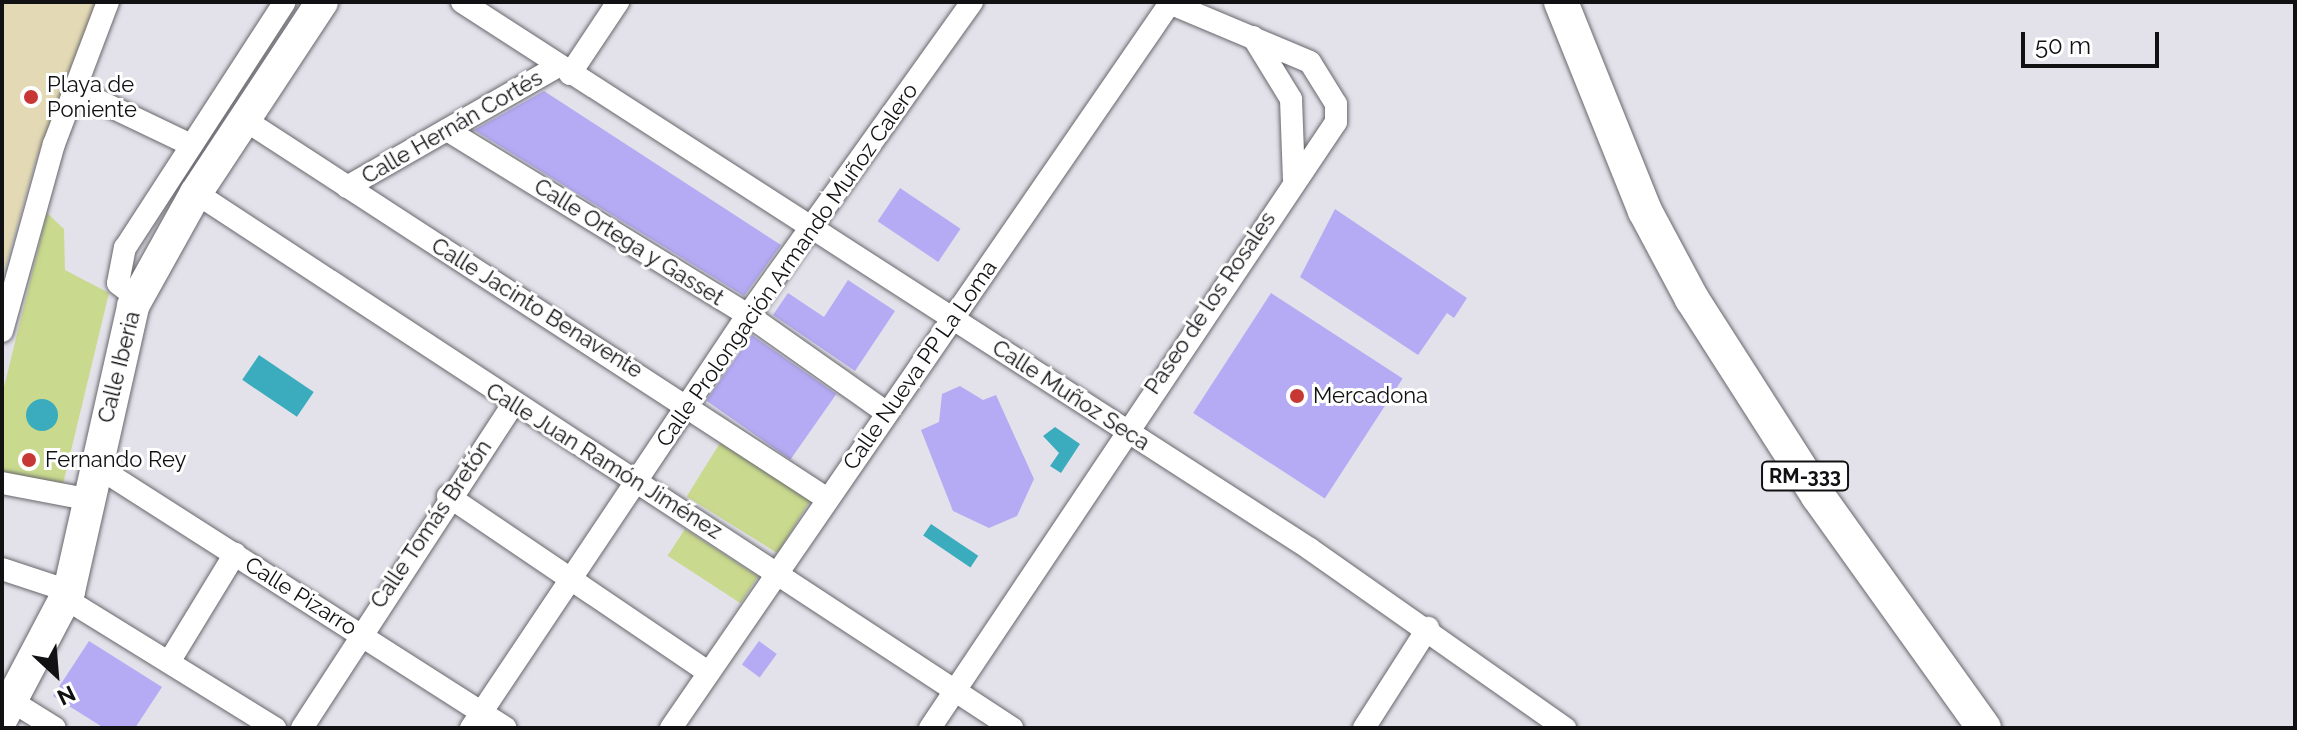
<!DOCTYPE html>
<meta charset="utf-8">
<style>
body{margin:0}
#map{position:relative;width:2297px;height:730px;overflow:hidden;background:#e3e2ea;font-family:Raleway,sans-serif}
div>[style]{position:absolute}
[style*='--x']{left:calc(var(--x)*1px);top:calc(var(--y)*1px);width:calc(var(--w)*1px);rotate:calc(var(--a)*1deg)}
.green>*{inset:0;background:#c9da8e;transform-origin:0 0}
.sand>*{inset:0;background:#e3dab5}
.water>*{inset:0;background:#3aacbe;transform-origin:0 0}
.round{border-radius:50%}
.building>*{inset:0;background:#b4abf4;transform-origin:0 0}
.roads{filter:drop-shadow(0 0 2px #67676d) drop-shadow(0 0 2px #67676d)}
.street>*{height:22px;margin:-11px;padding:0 11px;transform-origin:11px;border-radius:11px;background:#fff}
.secondary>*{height:32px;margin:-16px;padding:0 16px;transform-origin:16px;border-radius:16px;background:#fff}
.primary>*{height:34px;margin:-17px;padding:0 17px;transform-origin:17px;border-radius:17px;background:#fff}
.dots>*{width:22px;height:22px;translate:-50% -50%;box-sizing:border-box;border:4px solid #fff;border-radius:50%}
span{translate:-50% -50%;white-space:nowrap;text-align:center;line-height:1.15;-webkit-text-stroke:6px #fff;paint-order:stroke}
.shield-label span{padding:2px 6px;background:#fff;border:2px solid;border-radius:6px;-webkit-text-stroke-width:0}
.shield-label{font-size:20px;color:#111013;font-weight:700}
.poi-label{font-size:22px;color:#111013}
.left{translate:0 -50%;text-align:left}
.street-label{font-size:22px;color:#111013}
.frame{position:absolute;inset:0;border:4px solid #111013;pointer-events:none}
.north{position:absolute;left:16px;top:634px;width:80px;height:80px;-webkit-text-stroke:6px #fff;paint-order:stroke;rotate:154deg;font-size:22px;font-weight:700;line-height:32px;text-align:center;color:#111013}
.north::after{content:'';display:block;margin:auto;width:28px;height:36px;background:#111013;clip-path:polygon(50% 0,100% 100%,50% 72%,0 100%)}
.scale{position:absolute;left:2021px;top:32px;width:138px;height:36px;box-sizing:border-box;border:4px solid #111013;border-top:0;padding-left:10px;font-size:24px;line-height:28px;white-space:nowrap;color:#111013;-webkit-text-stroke:6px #fff;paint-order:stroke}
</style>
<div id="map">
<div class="green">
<div style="clip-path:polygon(47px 213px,64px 229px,65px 270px,109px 293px,63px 484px,2px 474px,2px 395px)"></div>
<div style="left:720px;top:443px;width:107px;height:63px;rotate:32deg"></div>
<div style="left:685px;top:529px;width:87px;height:32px;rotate:33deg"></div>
</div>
<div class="sand">
<div style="clip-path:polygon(2px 2px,100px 2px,36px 159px,2px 279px)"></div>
</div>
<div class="water">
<div style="left:259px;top:355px;width:66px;height:30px;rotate:34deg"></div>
<div class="round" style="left:26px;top:399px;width:32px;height:32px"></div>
<div style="clip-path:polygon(1055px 427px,1080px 444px,1061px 473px,1050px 466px,1059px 453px,1043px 436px)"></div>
<div style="left:931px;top:524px;width:57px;height:14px;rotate:34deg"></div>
</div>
<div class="building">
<div style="clip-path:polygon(544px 91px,781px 245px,744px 296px,474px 130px)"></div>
<div style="left:900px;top:188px;width:73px;height:40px;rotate:34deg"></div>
<div style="clip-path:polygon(1335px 209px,1467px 298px,1454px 318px,1447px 313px,1418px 355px,1300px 277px)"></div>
<div style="clip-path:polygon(848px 280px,895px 311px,855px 371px,773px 315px,788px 293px,824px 317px)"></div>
<div style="left:1271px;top:293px;width:157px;height:143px;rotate:33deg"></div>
<div style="left:752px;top:335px;width:103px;height:80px;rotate:35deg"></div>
<div style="clip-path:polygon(960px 386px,983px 400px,996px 395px,1034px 479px,1017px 516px,989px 528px,953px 511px,921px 430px,939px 422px,942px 394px)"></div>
<div style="clip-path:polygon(89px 641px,162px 687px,135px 728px,104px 728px,53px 696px)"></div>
<div style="left:759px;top:641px;width:22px;height:29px;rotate:36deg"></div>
</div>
<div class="roads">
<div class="street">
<div style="--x:462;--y:2;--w:1009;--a:32.82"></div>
<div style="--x:1310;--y:549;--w:312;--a:35.1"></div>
<div style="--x:1253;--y:37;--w:73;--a:58.5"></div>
<div style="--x:1291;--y:99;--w:80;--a:87.9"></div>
<div style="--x:570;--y:74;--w:87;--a:-56.3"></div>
<div style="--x:74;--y:89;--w:130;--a:25.6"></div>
<div style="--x:245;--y:120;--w:693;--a:33.05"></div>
<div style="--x:447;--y:130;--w:353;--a:31.6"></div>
<div style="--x:748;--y:315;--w:170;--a:35.2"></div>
<div style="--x:347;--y:187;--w:243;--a:-29.8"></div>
<div style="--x:196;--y:193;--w:976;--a:33.25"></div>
<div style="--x:137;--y:298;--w:24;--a:-142"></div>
<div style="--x:118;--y:283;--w:36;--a:-79"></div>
<div style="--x:125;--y:248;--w:293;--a:-57"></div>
<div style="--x:2;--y:331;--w:194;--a:-74.5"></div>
<div style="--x:54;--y:144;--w:152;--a:-69.2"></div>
<div style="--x:96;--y:466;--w:486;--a:32.6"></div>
<div style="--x:2;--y:483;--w:91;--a:10.8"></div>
<div style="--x:448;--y:496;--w:314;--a:34.1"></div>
<div style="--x:2;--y:569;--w:71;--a:18.2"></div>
<div style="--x:66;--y:599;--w:246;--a:31.7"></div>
<div style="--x:169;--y:662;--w:127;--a:-58.6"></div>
<div style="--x:2;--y:695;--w:62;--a:31.9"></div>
<div style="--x:302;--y:728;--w:387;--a:-56.9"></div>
<div style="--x:471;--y:728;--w:497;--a:-56.2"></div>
<div style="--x:748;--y:315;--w:385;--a:-54.4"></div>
<div style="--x:671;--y:728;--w:880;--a:-55.46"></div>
<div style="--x:930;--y:728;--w:729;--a:-56.18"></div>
<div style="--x:1336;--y:122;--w:18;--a:-90"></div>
<div style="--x:1336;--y:104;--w:49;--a:-121.8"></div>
<div style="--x:1310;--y:62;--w:155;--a:-157.2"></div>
<div style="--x:1364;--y:728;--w:119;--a:-57.4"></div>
</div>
<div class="secondary">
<div style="--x:2;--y:718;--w:144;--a:-62.2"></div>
<div style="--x:69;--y:591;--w:292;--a:-77.3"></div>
<div style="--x:133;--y:306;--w:129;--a:-60.9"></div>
<div style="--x:196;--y:193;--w:229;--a:-56.6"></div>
</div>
<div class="primary">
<div style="--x:1561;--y:2;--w:225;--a:68.1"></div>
<div style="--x:1645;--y:211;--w:100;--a:61.9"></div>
<div style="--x:1692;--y:299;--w:234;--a:57.4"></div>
<div style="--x:1818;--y:496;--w:285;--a:54.4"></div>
</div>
</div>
<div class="dots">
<div style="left:31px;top:97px;background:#c73834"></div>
<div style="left:1297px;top:396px;background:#c73834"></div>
<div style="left:29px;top:460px;background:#c73834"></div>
</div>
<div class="shield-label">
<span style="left:1805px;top:476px">RM-333</span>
</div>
<div class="poi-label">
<span class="left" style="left:47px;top:97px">Playa de<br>Poniente</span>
<span class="left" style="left:1313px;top:396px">Mercadona</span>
<span class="left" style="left:45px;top:460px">Fernando Rey</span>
</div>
<div class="street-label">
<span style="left:452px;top:127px;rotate:-30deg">Calle Hernán Cortés</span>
<span style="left:629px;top:242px;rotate:32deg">Calle Ortega y Gasset</span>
<span style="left:787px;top:265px;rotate:-55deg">Calle Prolongación Armando Muñoz Calero</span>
<span style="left:1210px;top:303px;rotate:-56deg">Paseo de los Rosales</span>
<span style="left:537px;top:308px;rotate:32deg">Calle Jacinto Benavente</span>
<span style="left:920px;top:365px;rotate:-55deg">Calle Nueva PP La Loma</span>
<span style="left:119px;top:367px;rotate:-76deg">Calle Iberia</span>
<span style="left:1071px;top:395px;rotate:33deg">Calle Muñoz Seca</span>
<span style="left:604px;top:461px;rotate:32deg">Calle Juan Ramón Jiménez</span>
<span style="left:431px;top:524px;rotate:-56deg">Calle Tomás Bretón</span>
<span style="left:301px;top:596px;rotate:32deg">Calle Pizarro</span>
</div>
<div class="frame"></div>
<div class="north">N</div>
<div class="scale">50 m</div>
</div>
